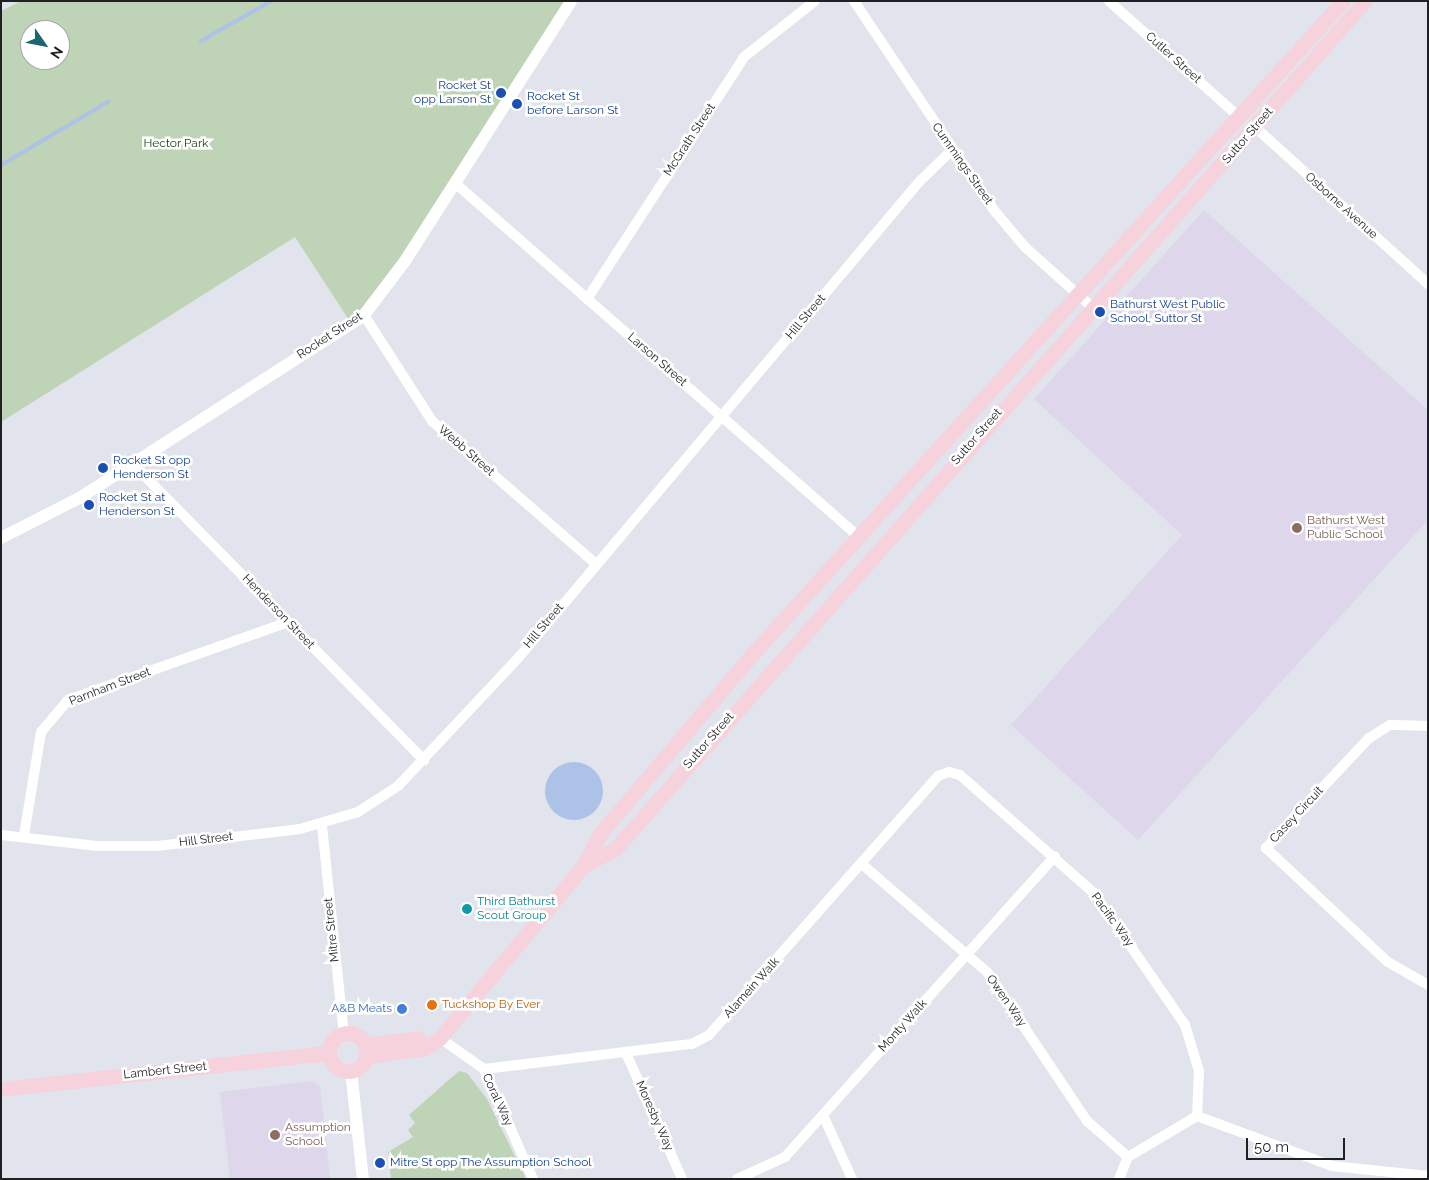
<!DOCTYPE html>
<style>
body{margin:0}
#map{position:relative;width:1429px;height:1180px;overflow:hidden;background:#e1e4ec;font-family:Raleway,sans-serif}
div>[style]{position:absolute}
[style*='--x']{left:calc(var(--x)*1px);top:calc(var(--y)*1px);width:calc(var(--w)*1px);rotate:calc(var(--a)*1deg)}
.education>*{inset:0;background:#ded6eb}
.green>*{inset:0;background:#bfd3b7}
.water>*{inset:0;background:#acc2e7}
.round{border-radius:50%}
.stream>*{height:4px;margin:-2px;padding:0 2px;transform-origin:2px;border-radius:2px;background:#acc2e7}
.minor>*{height:10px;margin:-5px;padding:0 5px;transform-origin:5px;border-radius:5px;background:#fff}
.tertiary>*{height:12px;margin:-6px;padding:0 6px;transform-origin:6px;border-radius:6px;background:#fff}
.secondary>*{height:15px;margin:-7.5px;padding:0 7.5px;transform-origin:7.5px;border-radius:7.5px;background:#f6d2dc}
.secondary>.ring{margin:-7.5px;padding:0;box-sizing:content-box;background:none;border:15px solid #f6d2dc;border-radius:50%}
.dots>*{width:14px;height:14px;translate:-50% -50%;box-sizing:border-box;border:2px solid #fff;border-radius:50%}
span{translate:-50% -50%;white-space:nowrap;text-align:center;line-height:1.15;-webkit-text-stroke:5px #fff;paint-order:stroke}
.street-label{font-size:12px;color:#1f2023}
.transit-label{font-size:12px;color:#164399}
.right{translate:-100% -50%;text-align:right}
.left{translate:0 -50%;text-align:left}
.park-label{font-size:12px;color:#1b3d08}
.education-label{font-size:12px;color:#785e54}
.culture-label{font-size:12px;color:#0d838f}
.food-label{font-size:12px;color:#c56008}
.shop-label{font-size:12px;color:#366cbe}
.frame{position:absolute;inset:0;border:2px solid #1f2023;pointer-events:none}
.north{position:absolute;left:20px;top:20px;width:50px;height:50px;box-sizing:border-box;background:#fff;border:1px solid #a5a6a7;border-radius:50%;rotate:123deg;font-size:14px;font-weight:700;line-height:20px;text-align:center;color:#1f2023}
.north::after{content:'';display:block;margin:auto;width:18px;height:22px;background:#1c6573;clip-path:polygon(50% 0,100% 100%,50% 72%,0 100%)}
.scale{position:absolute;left:1246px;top:1138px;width:99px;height:22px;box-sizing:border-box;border:2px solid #1f2023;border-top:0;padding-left:6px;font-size:15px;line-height:18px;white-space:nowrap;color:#1f2023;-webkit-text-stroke:4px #fff;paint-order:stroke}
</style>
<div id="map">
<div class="education">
<div style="clip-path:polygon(1204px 210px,1428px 410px,1428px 520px,1138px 840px,1011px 725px,1182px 535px,1034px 399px)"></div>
<div style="clip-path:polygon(312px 1081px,320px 1086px,330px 1179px,230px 1179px,220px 1092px)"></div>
</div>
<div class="green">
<div style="clip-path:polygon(evenodd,21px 1px,571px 1px,405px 261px,351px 323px,295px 237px,1px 422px,1px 11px,21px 1px,30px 30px,60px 30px,60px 60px,30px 60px,30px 30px)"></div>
<div style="clip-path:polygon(459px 1071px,467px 1073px,487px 1099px,526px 1179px,391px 1179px,388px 1152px,413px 1137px,408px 1130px,415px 1123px,409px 1115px)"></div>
</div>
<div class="water">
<div class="round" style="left:545px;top:762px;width:58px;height:58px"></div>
</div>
<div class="stream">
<div style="--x:201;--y:41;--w:81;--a:-29.7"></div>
<div style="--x:1;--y:165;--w:124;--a:-30.5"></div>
</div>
<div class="minor">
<div style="--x:854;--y:1;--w:250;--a:56.2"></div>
<div style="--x:993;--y:209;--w:50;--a:49.9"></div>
<div style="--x:1025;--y:247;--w:91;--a:41.9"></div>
<div style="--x:1109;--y:1;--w:171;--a:41.7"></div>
<div style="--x:1255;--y:127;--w:234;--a:42.2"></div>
<div style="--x:455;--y:183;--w:536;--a:41.22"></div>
<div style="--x:587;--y:299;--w:288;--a:-57"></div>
<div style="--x:744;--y:57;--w:90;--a:-38.3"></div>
<div style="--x:364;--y:315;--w:126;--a:57.3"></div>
<div style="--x:432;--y:421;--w:218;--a:41.1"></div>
<div style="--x:132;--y:463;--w:417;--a:45.5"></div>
<div style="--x:1428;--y:726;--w:38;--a:-178"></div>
<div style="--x:1390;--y:725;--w:25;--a:148"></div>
<div style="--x:1369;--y:738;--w:151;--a:133.1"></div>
<div style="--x:1266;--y:848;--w:167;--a:43.1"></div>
<div style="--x:1388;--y:962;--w:46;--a:29.9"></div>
<div style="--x:322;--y:826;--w:209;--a:84"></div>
<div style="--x:1;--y:835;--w:98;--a:6.5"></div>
<div style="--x:98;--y:846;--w:59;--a:0"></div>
<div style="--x:157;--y:846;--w:144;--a:-6.8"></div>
<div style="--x:300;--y:829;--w:60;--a:-16.3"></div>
<div style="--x:358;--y:812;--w:48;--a:-33"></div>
<div style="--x:398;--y:786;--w:177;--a:-46.8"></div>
<div style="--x:519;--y:657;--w:621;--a:-49.9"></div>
<div style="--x:919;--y:182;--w:45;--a:-44.1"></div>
<div style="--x:24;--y:835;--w:104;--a:-80.6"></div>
<div style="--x:41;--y:732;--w:42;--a:-49.8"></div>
<div style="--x:68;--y:700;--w:233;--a:-19.5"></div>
<div style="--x:863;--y:865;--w:165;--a:40.8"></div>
<div style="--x:988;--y:973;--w:178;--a:56.2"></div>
<div style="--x:1087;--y:1121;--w:55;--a:41.3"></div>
<div style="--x:440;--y:1038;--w:54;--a:35.2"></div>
<div style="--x:484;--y:1069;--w:120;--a:66"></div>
<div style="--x:626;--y:1053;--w:138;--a:66"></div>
<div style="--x:484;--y:1069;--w:209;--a:-6.9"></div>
<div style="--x:692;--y:1044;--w:19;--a:-28"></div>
<div style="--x:709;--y:1035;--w:346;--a:-48.5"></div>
<div style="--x:938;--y:776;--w:12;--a:-20"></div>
<div style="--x:949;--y:772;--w:11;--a:15"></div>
<div style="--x:960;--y:775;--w:179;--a:41.4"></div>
<div style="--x:1094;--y:893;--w:160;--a:55.4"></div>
<div style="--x:1185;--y:1025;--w:48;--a:73.1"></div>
<div style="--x:1199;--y:1071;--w:45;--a:92.5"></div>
<div style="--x:823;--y:1115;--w:70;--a:65.6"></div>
<div style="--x:737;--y:1179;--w:53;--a:-24.6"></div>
<div style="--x:785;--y:1157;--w:404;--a:-48.1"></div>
<div style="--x:1119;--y:1179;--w:24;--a:-68"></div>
<div style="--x:1128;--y:1157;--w:80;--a:-30.7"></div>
<div style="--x:1197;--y:1116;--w:144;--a:20.3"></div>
<div style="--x:1332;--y:1166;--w:97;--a:5.9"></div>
</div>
<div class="tertiary">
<div style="--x:1;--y:538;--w:90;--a:-27.1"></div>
<div style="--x:81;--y:497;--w:336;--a:-32.7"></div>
<div style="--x:364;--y:315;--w:68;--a:-52.8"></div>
<div style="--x:405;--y:261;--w:308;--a:-57.4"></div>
<div style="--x:351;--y:1071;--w:109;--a:83.7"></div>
</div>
<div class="secondary">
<div style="--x:584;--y:865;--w:35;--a:-27"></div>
<div style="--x:615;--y:849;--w:1132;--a:-48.51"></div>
<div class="ring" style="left:329px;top:1033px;width:23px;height:23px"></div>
<div style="--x:365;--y:1045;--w:53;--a:-7.5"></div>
<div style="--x:366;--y:1056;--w:60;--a:-7.7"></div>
<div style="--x:425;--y:1048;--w:18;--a:-34"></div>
<div style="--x:440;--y:1038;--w:225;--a:-50.2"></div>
<div style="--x:584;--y:865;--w:34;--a:-63"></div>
<div style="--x:599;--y:835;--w:241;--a:-49.7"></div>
<div style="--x:755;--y:651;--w:876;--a:-47.87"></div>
<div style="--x:1;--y:1089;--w:330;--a:-6.3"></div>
</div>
<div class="dots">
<div style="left:501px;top:93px;background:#1a4fb4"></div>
<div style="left:517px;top:104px;background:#1a4fb4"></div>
<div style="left:1100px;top:312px;background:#1a4fb4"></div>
<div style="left:103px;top:468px;background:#1a4fb4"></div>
<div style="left:89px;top:505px;background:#1a4fb4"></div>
<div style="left:1297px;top:528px;background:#8d6e63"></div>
<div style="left:467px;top:909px;background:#0f9aa8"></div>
<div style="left:432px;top:1005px;background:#e8710a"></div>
<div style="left:402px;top:1009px;background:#3f7fe0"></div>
<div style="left:275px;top:1135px;background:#8d6e63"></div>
<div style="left:380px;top:1163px;background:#1a4fb4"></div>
</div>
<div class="street-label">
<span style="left:1173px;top:58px;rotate:42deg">Cutler Street</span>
<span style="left:1248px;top:136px;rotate:-49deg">Suttor Street</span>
<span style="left:690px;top:140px;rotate:-57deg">McGrath Street</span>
<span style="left:962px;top:164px;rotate:55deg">Cummings Street</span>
<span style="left:1341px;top:206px;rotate:42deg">Osborne Avenue</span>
<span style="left:806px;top:317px;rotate:-50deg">Hill Street</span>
<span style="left:330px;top:336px;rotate:-33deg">Rocket Street</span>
<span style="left:657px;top:360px;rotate:41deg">Larson Street</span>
<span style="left:977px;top:437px;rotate:-49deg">Suttor Street</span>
<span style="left:466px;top:451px;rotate:41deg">Webb Street</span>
<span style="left:278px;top:612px;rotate:46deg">Henderson Street</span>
<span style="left:544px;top:626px;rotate:-50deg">Hill Street</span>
<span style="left:110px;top:687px;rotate:-21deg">Parnham Street</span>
<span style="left:709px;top:741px;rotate:-49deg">Suttor Street</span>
<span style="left:1297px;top:815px;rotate:-47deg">Casey Circuit</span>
<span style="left:206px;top:840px;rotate:-7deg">Hill Street</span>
<span style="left:1112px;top:920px;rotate:54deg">Pacific Way</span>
<span style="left:332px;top:930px;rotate:-96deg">Mitre Street</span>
<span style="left:752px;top:988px;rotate:-48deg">Alamein Walk</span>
<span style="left:1006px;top:1001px;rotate:55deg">Owen Way</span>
<span style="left:903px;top:1026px;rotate:-48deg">Monty Walk</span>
<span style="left:165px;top:1071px;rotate:-6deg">Lambert Street</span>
<span style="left:497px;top:1100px;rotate:65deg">Coral Way</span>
<span style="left:654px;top:1116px;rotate:66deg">Moresby Way</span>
</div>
<div class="transit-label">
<span class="right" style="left:491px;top:93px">Rocket St<br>opp Larson St</span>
<span class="left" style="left:527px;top:104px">Rocket St<br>before Larson St</span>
<span class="left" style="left:1110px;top:312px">Bathurst West Public<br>School, Suttor St</span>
<span class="left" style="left:113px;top:468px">Rocket St opp<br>Henderson St</span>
<span class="left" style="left:99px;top:505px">Rocket St at<br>Henderson St</span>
<span class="left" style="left:390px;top:1163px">Mitre St opp The Assumption School</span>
</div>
<div class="park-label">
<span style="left:176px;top:144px">Hector Park</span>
</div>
<div class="education-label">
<span class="left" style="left:1307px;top:528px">Bathurst West<br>Public School</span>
<span class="left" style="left:285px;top:1135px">Assumption<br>School</span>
</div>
<div class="culture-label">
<span class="left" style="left:477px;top:909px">Third Bathurst<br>Scout Group</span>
</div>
<div class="food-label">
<span class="left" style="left:442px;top:1005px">Tuckshop By Ever</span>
</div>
<div class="shop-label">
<span class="right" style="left:392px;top:1009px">A&amp;B Meats</span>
</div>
<div class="frame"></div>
<div class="north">N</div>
<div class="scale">50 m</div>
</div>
